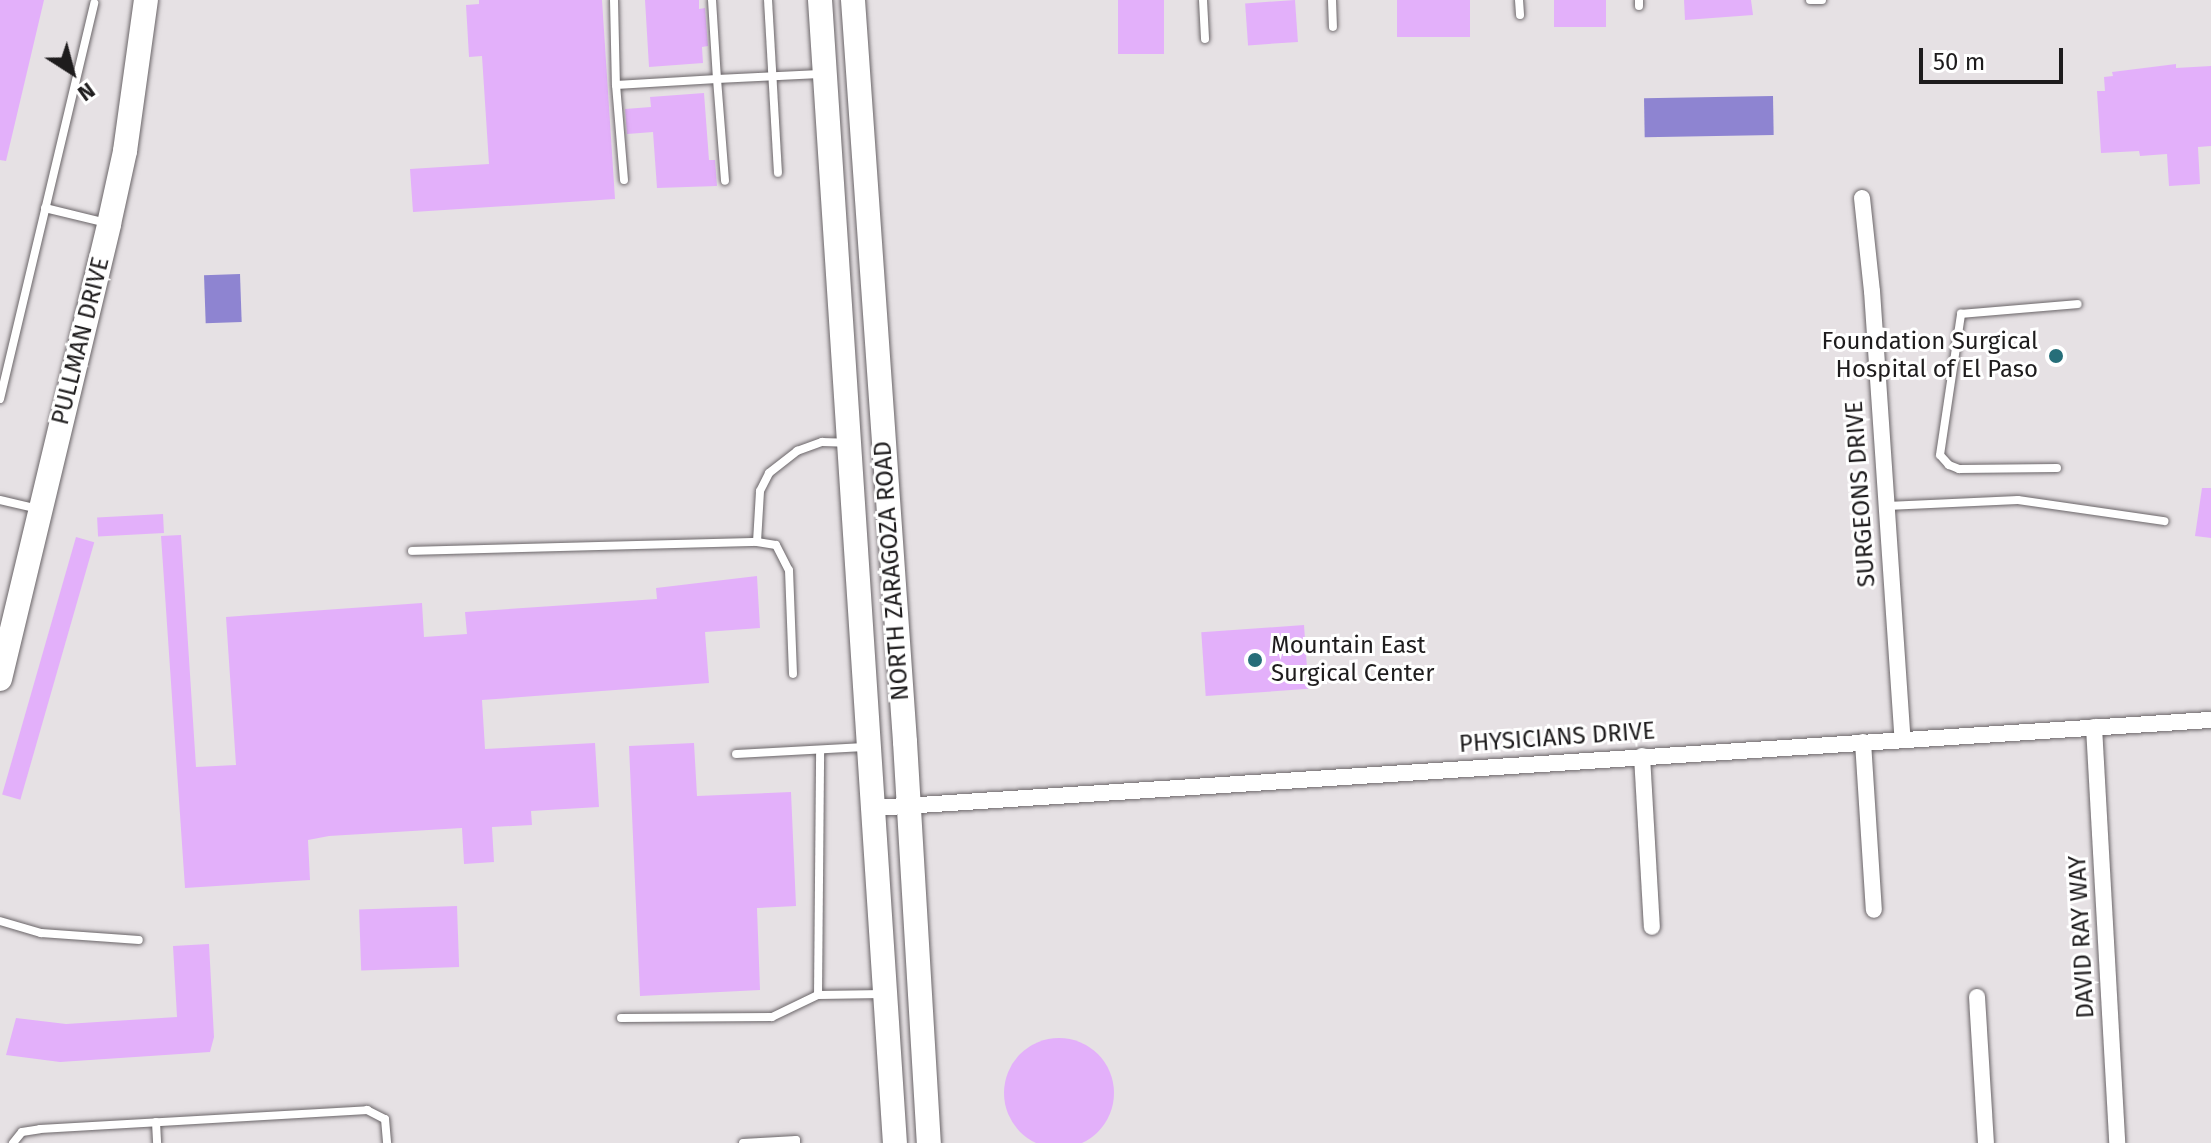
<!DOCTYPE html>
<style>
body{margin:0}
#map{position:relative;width:2211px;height:1143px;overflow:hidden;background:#e6e1e4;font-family:"Fira Sans",sans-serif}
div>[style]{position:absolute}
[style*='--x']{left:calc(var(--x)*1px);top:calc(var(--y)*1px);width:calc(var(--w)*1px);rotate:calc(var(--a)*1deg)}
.water>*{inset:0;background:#8e84d1;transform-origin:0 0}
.building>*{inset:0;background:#e3b0fa;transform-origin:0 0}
.round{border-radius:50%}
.roads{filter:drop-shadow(0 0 2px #6a6568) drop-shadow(0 0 2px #6a6568)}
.lane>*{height:8px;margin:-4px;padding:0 4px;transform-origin:4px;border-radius:4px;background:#fff}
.street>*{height:16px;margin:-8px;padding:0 8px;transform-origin:8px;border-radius:8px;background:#fff}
.secondary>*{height:24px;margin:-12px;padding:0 12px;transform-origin:12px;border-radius:12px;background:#fff}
.dots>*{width:22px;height:22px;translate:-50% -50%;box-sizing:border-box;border:4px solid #fff;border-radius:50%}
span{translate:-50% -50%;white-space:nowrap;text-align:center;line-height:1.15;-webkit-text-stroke:6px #fff;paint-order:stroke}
.street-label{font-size:24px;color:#1e1c1d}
.poi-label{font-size:24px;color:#1e1c1d}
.right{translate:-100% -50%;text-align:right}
.left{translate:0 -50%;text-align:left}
.north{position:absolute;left:32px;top:32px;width:80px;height:80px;-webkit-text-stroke:6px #fff;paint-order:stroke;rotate:144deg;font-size:22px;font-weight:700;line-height:32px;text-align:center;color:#1e1c1d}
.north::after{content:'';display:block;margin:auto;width:28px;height:36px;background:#1e1c1d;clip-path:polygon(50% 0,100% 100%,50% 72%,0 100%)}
.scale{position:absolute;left:1919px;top:48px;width:144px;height:36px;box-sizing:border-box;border:4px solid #1e1c1d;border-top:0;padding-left:10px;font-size:24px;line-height:28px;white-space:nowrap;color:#1e1c1d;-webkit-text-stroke:6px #fff;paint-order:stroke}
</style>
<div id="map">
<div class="water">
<div style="left:1773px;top:96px;width:39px;height:129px;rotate:89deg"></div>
<div style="left:240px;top:274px;width:48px;height:36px;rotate:88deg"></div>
</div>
<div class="building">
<div style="clip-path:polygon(0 0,44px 0,6px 161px,0 160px)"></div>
<div style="clip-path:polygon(479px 0,602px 0,615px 199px,413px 212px,410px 169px,489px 164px,482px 56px,469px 57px,466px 5px,479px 4px)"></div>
<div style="clip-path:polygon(645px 0,699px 0,699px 9px,705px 8px,708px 46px,702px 47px,703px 63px,649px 67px)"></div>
<div style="left:1118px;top:0;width:46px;height:54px"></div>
<div style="left:1295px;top:0;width:42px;height:50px;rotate:86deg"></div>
<div style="left:1397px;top:0;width:73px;height:37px"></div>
<div style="left:1554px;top:0;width:52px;height:27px"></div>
<div style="clip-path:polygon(1684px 0,1751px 0,1753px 15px,1685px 20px)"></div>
<div style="clip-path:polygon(2176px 64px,2176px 68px,2211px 66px,2211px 146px,2198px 147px,2200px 184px,2169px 186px,2167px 154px,2140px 156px,2139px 151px,2101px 153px,2097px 91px,2105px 91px,2104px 77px,2113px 76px,2112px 72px)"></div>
<div style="clip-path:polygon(704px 93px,709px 160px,715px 160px,717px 186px,657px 188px,653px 132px,627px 134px,625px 109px,651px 107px,650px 97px)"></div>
<div style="clip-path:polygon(2202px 488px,2211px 488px,2211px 538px,2195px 536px)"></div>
<div style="left:163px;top:514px;width:19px;height:66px;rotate:87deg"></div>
<div style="clip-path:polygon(181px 535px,196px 767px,236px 765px,226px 617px,422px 603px,424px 637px,467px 634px,465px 612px,657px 599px,656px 588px,757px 576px,760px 628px,705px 632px,709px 683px,482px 700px,485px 749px,595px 743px,599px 807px,531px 811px,532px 825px,492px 827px,494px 862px,464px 864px,462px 828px,329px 836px,308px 840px,310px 880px,185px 888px,161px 536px)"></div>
<div style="left:76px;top:537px;width:19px;height:268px;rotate:16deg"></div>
<div style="left:1304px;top:625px;width:64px;height:103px;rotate:86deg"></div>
<div style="clip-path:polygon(694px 743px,697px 796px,791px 792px,796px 906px,757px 908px,760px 990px,640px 996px,629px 746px)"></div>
<div style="left:457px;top:906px;width:61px;height:98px;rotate:88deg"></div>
<div style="clip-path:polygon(209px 944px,214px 1037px,210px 1052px,60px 1062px,6px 1055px,16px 1018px,66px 1024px,177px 1017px,173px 946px)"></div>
<div class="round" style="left:1004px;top:1038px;width:110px;height:110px"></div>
</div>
<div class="roads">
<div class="lane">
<div style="--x:614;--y:0;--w:85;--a:88.7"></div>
<div style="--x:712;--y:0;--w:79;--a:86.4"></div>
<div style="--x:717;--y:79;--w:103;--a:-2.8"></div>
<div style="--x:768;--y:0;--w:173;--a:86.7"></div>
<div style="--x:1203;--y:0;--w:39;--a:87"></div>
<div style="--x:1332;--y:0;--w:27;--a:88"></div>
<div style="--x:1519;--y:0;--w:15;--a:86"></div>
<div style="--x:1639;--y:0;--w:6;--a:90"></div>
<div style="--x:1810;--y:0;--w:12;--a:0"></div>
<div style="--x:624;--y:180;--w:95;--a:-94.8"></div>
<div style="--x:616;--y:85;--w:101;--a:-3.4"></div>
<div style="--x:717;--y:79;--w:102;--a:85.5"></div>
<div style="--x:45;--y:208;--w:64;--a:13.6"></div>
<div style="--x:0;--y:399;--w:407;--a:-76.6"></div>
<div style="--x:2057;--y:468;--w:98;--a:179.4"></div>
<div style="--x:1959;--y:469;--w:11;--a:-158"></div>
<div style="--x:1949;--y:465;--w:13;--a:-132"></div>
<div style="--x:1940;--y:455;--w:143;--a:-81.5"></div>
<div style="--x:1961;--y:314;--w:117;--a:-4.9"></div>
<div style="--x:0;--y:500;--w:39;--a:13"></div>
<div style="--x:1887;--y:506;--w:131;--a:-2.6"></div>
<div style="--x:2018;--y:500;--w:148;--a:8.2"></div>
<div style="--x:757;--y:542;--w:19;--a:9"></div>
<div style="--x:776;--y:545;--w:28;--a:63"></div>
<div style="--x:789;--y:570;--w:104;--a:87.8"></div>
<div style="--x:412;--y:551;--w:345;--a:-1.5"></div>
<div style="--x:757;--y:542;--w:51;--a:-86.6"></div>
<div style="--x:760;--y:491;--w:20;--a:-63"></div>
<div style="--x:769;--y:473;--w:36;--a:-38"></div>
<div style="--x:797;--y:451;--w:27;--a:-20"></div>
<div style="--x:822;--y:442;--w:24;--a:2"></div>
<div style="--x:736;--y:754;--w:129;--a:-3.1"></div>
<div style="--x:0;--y:921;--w:43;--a:16.3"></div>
<div style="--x:41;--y:933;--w:98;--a:4.1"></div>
<div style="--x:818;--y:995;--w:243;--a:-89.5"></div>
<div style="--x:621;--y:1018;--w:151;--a:-0.4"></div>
<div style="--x:772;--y:1017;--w:51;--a:-25.6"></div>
<div style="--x:818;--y:995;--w:66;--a:-0.9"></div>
<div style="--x:156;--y:1122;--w:21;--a:87"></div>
<div style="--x:13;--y:1143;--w:14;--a:-51"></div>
<div style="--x:22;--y:1132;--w:18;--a:-9"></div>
<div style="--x:40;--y:1129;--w:328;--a:-3.3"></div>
<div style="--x:367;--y:1110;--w:20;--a:27"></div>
<div style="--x:385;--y:1119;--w:24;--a:85"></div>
<div style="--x:743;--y:1143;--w:53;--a:-3.2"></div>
<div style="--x:796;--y:1140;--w:3;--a:90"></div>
</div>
<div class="street">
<div style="--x:1862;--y:198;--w:94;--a:83.9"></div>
<div style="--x:1872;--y:291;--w:450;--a:86.1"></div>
<div style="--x:2094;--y:727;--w:417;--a:86.8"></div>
<div style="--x:1863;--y:742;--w:168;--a:86.3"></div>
<div style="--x:1642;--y:756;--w:171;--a:86.7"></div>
<div style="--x:874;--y:808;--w:1340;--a:-3.77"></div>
<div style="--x:1977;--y:997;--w:146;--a:86.5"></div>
</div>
<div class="secondary">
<div style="--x:820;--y:0;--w:1145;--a:86.25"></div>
<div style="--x:853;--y:0;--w:744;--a:85.99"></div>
<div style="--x:905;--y:742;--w:402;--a:86.6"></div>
<div style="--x:0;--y:679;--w:468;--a:-76.5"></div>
<div style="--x:109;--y:224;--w:75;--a:-77.6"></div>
<div style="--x:125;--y:151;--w:152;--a:-82.1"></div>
</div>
</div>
<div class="dots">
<div style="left:2056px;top:356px;background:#266e79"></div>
<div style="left:1255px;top:660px;background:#266e79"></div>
</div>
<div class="street-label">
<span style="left:81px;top:341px;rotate:-76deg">PULLMAN DRIVE</span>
<span style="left:1861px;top:494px;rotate:-94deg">SURGEONS DRIVE</span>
<span style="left:892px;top:571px;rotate:-94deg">NORTH ZARAGOZA ROAD</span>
<span style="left:1557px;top:738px;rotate:-4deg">PHYSICIANS DRIVE</span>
<span style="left:2082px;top:937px;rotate:-93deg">DAVID RAY WAY</span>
</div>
<div class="poi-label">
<span class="right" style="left:2038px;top:356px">Foundation Surgical<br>Hospital of El Paso</span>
<span class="left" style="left:1271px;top:660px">Mountain East<br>Surgical Center</span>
</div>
<div class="north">N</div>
<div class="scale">50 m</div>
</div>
